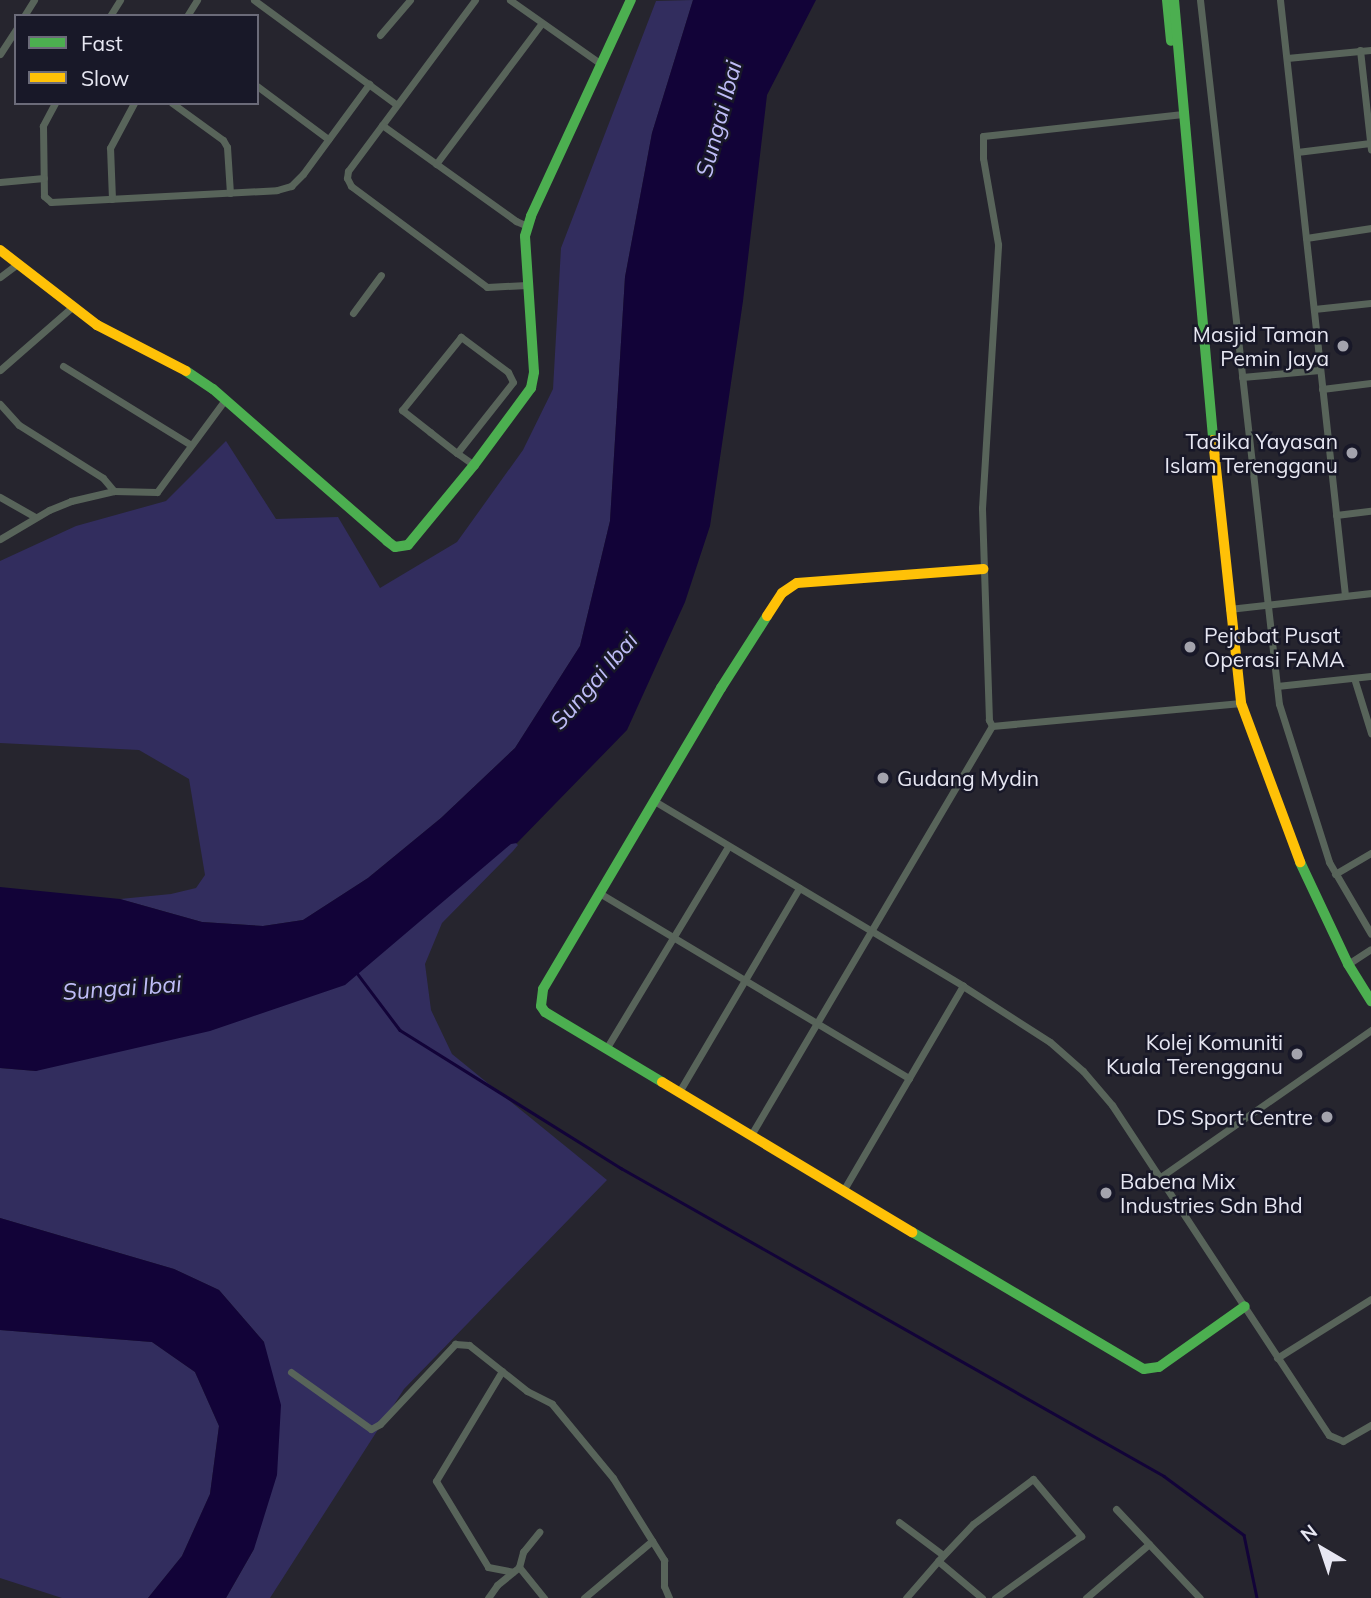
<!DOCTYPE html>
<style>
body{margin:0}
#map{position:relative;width:1371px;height:1598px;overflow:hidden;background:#26252e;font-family:Mulish,sans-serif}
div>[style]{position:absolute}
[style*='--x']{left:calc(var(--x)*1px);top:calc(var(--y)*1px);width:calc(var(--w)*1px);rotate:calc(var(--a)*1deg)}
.green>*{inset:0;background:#322d5e}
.water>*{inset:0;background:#120338}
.stream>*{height:2.5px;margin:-1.25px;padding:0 1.25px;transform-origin:1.25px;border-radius:1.25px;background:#120338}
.street>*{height:7px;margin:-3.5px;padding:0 3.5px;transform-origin:3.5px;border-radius:3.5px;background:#58645a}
.fast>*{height:10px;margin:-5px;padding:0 5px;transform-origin:5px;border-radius:5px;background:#4caf50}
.slow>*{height:10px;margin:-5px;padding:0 5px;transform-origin:5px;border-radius:5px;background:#ffc107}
.dots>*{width:19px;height:19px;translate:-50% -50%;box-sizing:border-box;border:4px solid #181828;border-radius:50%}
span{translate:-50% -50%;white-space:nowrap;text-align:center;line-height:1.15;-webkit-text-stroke:5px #181828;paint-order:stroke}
.poi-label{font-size:21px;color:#e7e7f2}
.right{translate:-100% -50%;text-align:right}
.left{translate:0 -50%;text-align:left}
.water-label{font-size:23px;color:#bfbdf7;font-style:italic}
.legend{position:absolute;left:14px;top:14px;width:245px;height:91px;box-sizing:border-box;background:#181828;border:2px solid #6b6b79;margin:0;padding:9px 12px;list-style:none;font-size:21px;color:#e7e7f2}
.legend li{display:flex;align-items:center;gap:14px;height:35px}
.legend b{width:35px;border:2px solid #6b6b79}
.north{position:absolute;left:1287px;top:1514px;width:70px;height:70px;-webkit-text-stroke:5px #181828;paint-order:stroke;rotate:321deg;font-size:19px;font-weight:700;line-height:28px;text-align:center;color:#e7e7f2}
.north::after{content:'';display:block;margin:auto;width:24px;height:32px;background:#e7e7f2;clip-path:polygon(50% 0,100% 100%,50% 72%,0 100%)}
</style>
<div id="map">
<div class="green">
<div style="clip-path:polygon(693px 0,652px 133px,625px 277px,610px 521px,580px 646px,515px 748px,441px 818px,368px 878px,303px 920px,263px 926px,202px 922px,120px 899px,171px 894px,196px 888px,205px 875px,189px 779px,139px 750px,0 743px,0 561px,76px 526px,166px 501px,226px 441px,276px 519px,338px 517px,380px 588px,457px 542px,523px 450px,553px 389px,561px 248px,656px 1px)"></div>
<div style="clip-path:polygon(515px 842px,518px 845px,513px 851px,442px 923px,425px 964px,431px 1010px,452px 1054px,607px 1180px,404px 1389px,270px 1598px,226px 1598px,254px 1549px,264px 1342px,219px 1290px,174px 1269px,0 1218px,0 1068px,36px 1071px)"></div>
<div style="clip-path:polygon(0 1330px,152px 1342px,195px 1372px,219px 1426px,210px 1494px,182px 1556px,148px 1598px,62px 1598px,0 1578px)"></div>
</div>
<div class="water">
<div style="clip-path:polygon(693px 0,816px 0,767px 95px,743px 301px,710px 526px,685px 602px,627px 730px,517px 843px,511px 844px,345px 985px,210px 1031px,36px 1071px,0 1068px,0 887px,120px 899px,202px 922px,263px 926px,303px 920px,368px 878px,441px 818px,515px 748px,580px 646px,610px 521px,625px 277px,652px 133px)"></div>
<div style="clip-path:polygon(0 1218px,174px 1269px,219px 1290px,264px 1342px,281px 1405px,277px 1475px,254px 1549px,226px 1598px,148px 1598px,182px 1556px,210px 1494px,219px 1426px,195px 1372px,152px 1342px,0 1330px)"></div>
</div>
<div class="stream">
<div style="--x:357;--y:973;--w:71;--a:53"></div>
<div style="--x:400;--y:1030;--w:261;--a:32"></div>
<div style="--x:621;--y:1168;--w:624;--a:29.56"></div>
<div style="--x:1164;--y:1476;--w:99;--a:36.4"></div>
<div style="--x:1244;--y:1535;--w:64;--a:78.3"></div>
</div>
<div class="street">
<div style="--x:254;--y:0;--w:177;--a:36.3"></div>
<div style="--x:475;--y:0;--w:213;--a:126.6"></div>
<div style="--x:348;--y:171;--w:7;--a:98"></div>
<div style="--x:347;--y:178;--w:9;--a:63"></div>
<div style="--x:351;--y:186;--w:169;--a:36.6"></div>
<div style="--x:487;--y:287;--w:40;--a:-2.9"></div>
<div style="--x:510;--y:0;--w:111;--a:35.1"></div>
<div style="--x:1200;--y:0;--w:708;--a:83.6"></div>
<div style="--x:1279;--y:704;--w:166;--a:72.4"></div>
<div style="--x:1329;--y:862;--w:83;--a:59.7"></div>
<div style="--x:1280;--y:0;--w:599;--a:83.77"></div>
<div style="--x:24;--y:16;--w:19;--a:-58"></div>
<div style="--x:110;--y:16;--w:19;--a:-58"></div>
<div style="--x:187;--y:16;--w:19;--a:-58"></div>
<div style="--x:380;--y:35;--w:46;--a:-49.4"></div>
<div style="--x:1360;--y:50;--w:100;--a:83.7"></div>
<div style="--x:0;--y:54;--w:30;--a:-57"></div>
<div style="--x:1287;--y:58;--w:84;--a:-5.4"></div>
<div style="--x:257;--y:86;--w:89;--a:36.7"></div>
<div style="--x:55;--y:103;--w:26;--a:118"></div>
<div style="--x:43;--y:126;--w:70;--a:89.2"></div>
<div style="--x:44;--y:196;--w:9;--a:41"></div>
<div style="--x:51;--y:202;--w:226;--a:-3"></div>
<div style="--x:277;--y:190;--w:15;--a:-16"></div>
<div style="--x:291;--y:186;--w:17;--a:-45"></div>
<div style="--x:303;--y:174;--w:112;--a:-53.7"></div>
<div style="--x:172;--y:103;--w:63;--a:36"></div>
<div style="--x:223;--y:140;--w:8;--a:60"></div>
<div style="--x:227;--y:147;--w:46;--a:86.3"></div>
<div style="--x:382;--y:125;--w:165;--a:35.6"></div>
<div style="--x:516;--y:221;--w:12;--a:24"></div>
<div style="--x:1297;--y:152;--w:74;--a:-7"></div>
<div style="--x:436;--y:164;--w:176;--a:-53.1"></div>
<div style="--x:0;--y:182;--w:44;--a:-5.2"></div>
<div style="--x:112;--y:199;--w:51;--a:-92.2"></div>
<div style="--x:110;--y:148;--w:51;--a:-61.9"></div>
<div style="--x:1306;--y:238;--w:66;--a:-8.7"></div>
<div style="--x:0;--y:277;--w:21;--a:-37"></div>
<div style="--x:1314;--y:309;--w:57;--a:-6"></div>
<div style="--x:353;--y:313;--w:47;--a:-53.6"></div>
<div style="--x:63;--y:366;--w:150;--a:31.7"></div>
<div style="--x:0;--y:370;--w:96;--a:-41.2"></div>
<div style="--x:1242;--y:377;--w:78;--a:-5.1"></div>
<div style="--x:1322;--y:389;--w:49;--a:-7"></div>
<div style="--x:0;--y:404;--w:28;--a:48"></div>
<div style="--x:19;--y:425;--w:99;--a:32.2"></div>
<div style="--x:103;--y:478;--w:17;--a:50"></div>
<div style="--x:457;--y:453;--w:90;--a:-51.7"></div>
<div style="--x:513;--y:382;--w:11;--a:-117"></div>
<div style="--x:508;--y:372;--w:59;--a:-143.3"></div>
<div style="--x:461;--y:337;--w:94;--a:128.9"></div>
<div style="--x:402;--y:410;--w:36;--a:38"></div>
<div style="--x:430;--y:432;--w:34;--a:38"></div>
<div style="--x:457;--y:453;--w:21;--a:35"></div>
<div style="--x:0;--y:497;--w:40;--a:29.7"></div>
<div style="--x:1336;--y:515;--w:35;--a:-7"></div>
<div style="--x:0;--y:539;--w:57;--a:-30.6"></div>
<div style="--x:49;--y:510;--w:24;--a:-22"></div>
<div style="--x:71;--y:501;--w:44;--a:-13.1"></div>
<div style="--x:114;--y:491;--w:43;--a:1.3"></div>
<div style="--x:157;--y:492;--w:113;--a:-53.6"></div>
<div style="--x:1229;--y:609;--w:143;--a:-6.4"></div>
<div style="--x:1354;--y:678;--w:58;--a:72.8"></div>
<div style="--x:1277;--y:686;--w:95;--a:-6.1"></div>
<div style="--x:992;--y:726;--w:7;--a:-117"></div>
<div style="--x:989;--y:720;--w:212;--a:-91.9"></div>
<div style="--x:982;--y:508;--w:264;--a:-86.5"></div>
<div style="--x:998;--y:244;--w:87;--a:-99.9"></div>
<div style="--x:983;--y:158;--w:22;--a:-90"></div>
<div style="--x:983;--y:136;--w:201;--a:-6.3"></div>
<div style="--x:656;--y:802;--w:358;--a:30.9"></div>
<div style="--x:963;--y:986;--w:103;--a:32.8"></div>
<div style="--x:1050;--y:1042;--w:44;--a:41.3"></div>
<div style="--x:1083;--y:1071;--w:45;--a:49.5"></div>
<div style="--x:1112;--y:1105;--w:395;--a:56.7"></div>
<div style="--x:1329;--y:1435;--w:15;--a:23"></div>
<div style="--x:1343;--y:1441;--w:32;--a:-30"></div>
<div style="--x:1335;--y:874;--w:42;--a:-30.3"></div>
<div style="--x:601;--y:894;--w:359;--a:30.9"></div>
<div style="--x:1348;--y:964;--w:27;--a:-33"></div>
<div style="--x:606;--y:1049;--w:236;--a:-58.9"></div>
<div style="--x:679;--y:1092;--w:237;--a:-59.5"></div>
<div style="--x:751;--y:1135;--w:475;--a:-59.5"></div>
<div style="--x:992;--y:726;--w:250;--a:-5.3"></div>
<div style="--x:1159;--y:1178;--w:259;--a:-34.9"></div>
<div style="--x:843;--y:1191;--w:238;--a:-59.7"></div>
<div style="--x:1277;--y:1358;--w:111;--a:-32.1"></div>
<div style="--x:502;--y:1371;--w:128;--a:121"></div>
<div style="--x:436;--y:1481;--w:100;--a:58.8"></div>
<div style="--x:488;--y:1567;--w:25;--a:11"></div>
<div style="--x:291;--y:1372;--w:98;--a:35.5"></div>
<div style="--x:371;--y:1429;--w:10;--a:-29"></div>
<div style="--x:380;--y:1424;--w:110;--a:-46.8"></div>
<div style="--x:455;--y:1344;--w:14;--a:4"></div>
<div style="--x:469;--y:1345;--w:74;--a:38.4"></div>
<div style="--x:527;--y:1391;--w:28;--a:27"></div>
<div style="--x:552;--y:1404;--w:96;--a:50.5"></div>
<div style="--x:613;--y:1478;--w:97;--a:58.1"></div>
<div style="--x:664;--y:1560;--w:26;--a:90"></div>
<div style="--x:664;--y:1586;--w:13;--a:67"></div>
<div style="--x:1116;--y:1509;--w:122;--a:46.7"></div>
<div style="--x:899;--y:1522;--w:55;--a:36.9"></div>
<div style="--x:519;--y:1567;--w:40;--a:51"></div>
<div style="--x:488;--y:1598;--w:16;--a:-55"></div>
<div style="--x:497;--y:1585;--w:28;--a:-39"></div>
<div style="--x:519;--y:1567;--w:16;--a:-75"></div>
<div style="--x:523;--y:1552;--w:26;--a:-51"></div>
<div style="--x:584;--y:1598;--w:89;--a:-40"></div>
<div style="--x:906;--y:1598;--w:49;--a:-49.1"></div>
<div style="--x:982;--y:1598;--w:57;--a:-139.9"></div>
<div style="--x:938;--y:1561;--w:51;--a:-46.6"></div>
<div style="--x:973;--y:1524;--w:75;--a:-36.9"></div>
<div style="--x:1033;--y:1479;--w:75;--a:49.9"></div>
<div style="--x:1081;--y:1536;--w:106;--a:144.2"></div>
<div style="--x:1086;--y:1598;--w:83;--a:-40.6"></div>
</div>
<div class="fast">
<div style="--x:1167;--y:0;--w:41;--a:84.4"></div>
<div style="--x:1174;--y:0;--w:442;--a:84.9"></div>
<div style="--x:186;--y:371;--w:32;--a:34"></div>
<div style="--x:213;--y:389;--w:231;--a:41.1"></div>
<div style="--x:387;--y:541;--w:10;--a:37"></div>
<div style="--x:395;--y:547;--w:13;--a:-9"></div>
<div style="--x:408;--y:545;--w:104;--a:-50.5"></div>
<div style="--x:474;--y:465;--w:96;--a:-53.5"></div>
<div style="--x:531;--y:388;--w:16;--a:-79"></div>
<div style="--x:534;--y:372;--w:136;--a:-93.8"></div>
<div style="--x:525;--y:236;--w:21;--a:-73"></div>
<div style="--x:531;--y:216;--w:238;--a:-65.2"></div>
<div style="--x:1300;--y:862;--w:113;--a:64.8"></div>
<div style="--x:1348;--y:964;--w:44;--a:58.1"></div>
<div style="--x:662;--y:1082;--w:136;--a:-149.1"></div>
<div style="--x:545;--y:1012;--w:7;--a:-124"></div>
<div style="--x:541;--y:1006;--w:17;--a:-83"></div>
<div style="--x:543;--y:989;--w:350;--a:-59.4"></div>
<div style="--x:721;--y:688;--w:85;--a:-57.4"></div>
<div style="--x:912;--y:1232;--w:269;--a:30.6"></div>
<div style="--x:1144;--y:1369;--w:15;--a:-8"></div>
<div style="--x:1159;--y:1367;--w:105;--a:-35.3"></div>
</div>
<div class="slow">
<div style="--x:0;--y:250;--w:123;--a:37.7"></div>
<div style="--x:97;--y:325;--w:100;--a:27.3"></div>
<div style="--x:1213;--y:440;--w:264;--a:83.9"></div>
<div style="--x:1241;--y:703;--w:170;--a:69.6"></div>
<div style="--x:767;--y:616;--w:27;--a:-57"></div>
<div style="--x:782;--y:593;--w:18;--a:-34"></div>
<div style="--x:797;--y:583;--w:187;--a:-4.3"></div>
<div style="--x:662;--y:1082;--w:292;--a:31"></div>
</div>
<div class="dots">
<div style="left:1343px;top:346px;background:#a3a3ad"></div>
<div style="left:1352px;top:453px;background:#a3a3ad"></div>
<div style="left:1190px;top:647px;background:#a3a3ad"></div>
<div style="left:883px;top:778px;background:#a3a3ad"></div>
<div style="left:1297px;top:1054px;background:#a3a3ad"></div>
<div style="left:1327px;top:1117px;background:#a3a3ad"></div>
<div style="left:1106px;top:1193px;background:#a3a3ad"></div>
</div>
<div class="poi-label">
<span class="right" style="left:1329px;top:346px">Masjid Taman<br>Pemin Jaya</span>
<span class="right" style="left:1338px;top:453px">Tadika Yayasan<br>Islam Terengganu</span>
<span class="left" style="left:1204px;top:647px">Pejabat Pusat<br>Operasi FAMA</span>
<span class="left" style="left:897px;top:778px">Gudang Mydin</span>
<span class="right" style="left:1283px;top:1054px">Kolej Komuniti<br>Kuala Terengganu</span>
<span class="right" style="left:1313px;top:1117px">DS Sport Centre</span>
<span class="left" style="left:1120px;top:1193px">Babena Mix<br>Industries Sdn Bhd</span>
</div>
<div class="water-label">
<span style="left:719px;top:119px;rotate:-75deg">Sungai Ibai</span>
<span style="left:594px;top:681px;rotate:-49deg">Sungai Ibai</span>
<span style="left:122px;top:988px;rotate:-4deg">Sungai Ibai</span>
</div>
<ul class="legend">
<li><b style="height:9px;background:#4caf50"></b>Fast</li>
<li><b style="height:9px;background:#ffc107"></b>Slow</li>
</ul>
<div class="north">N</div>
</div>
